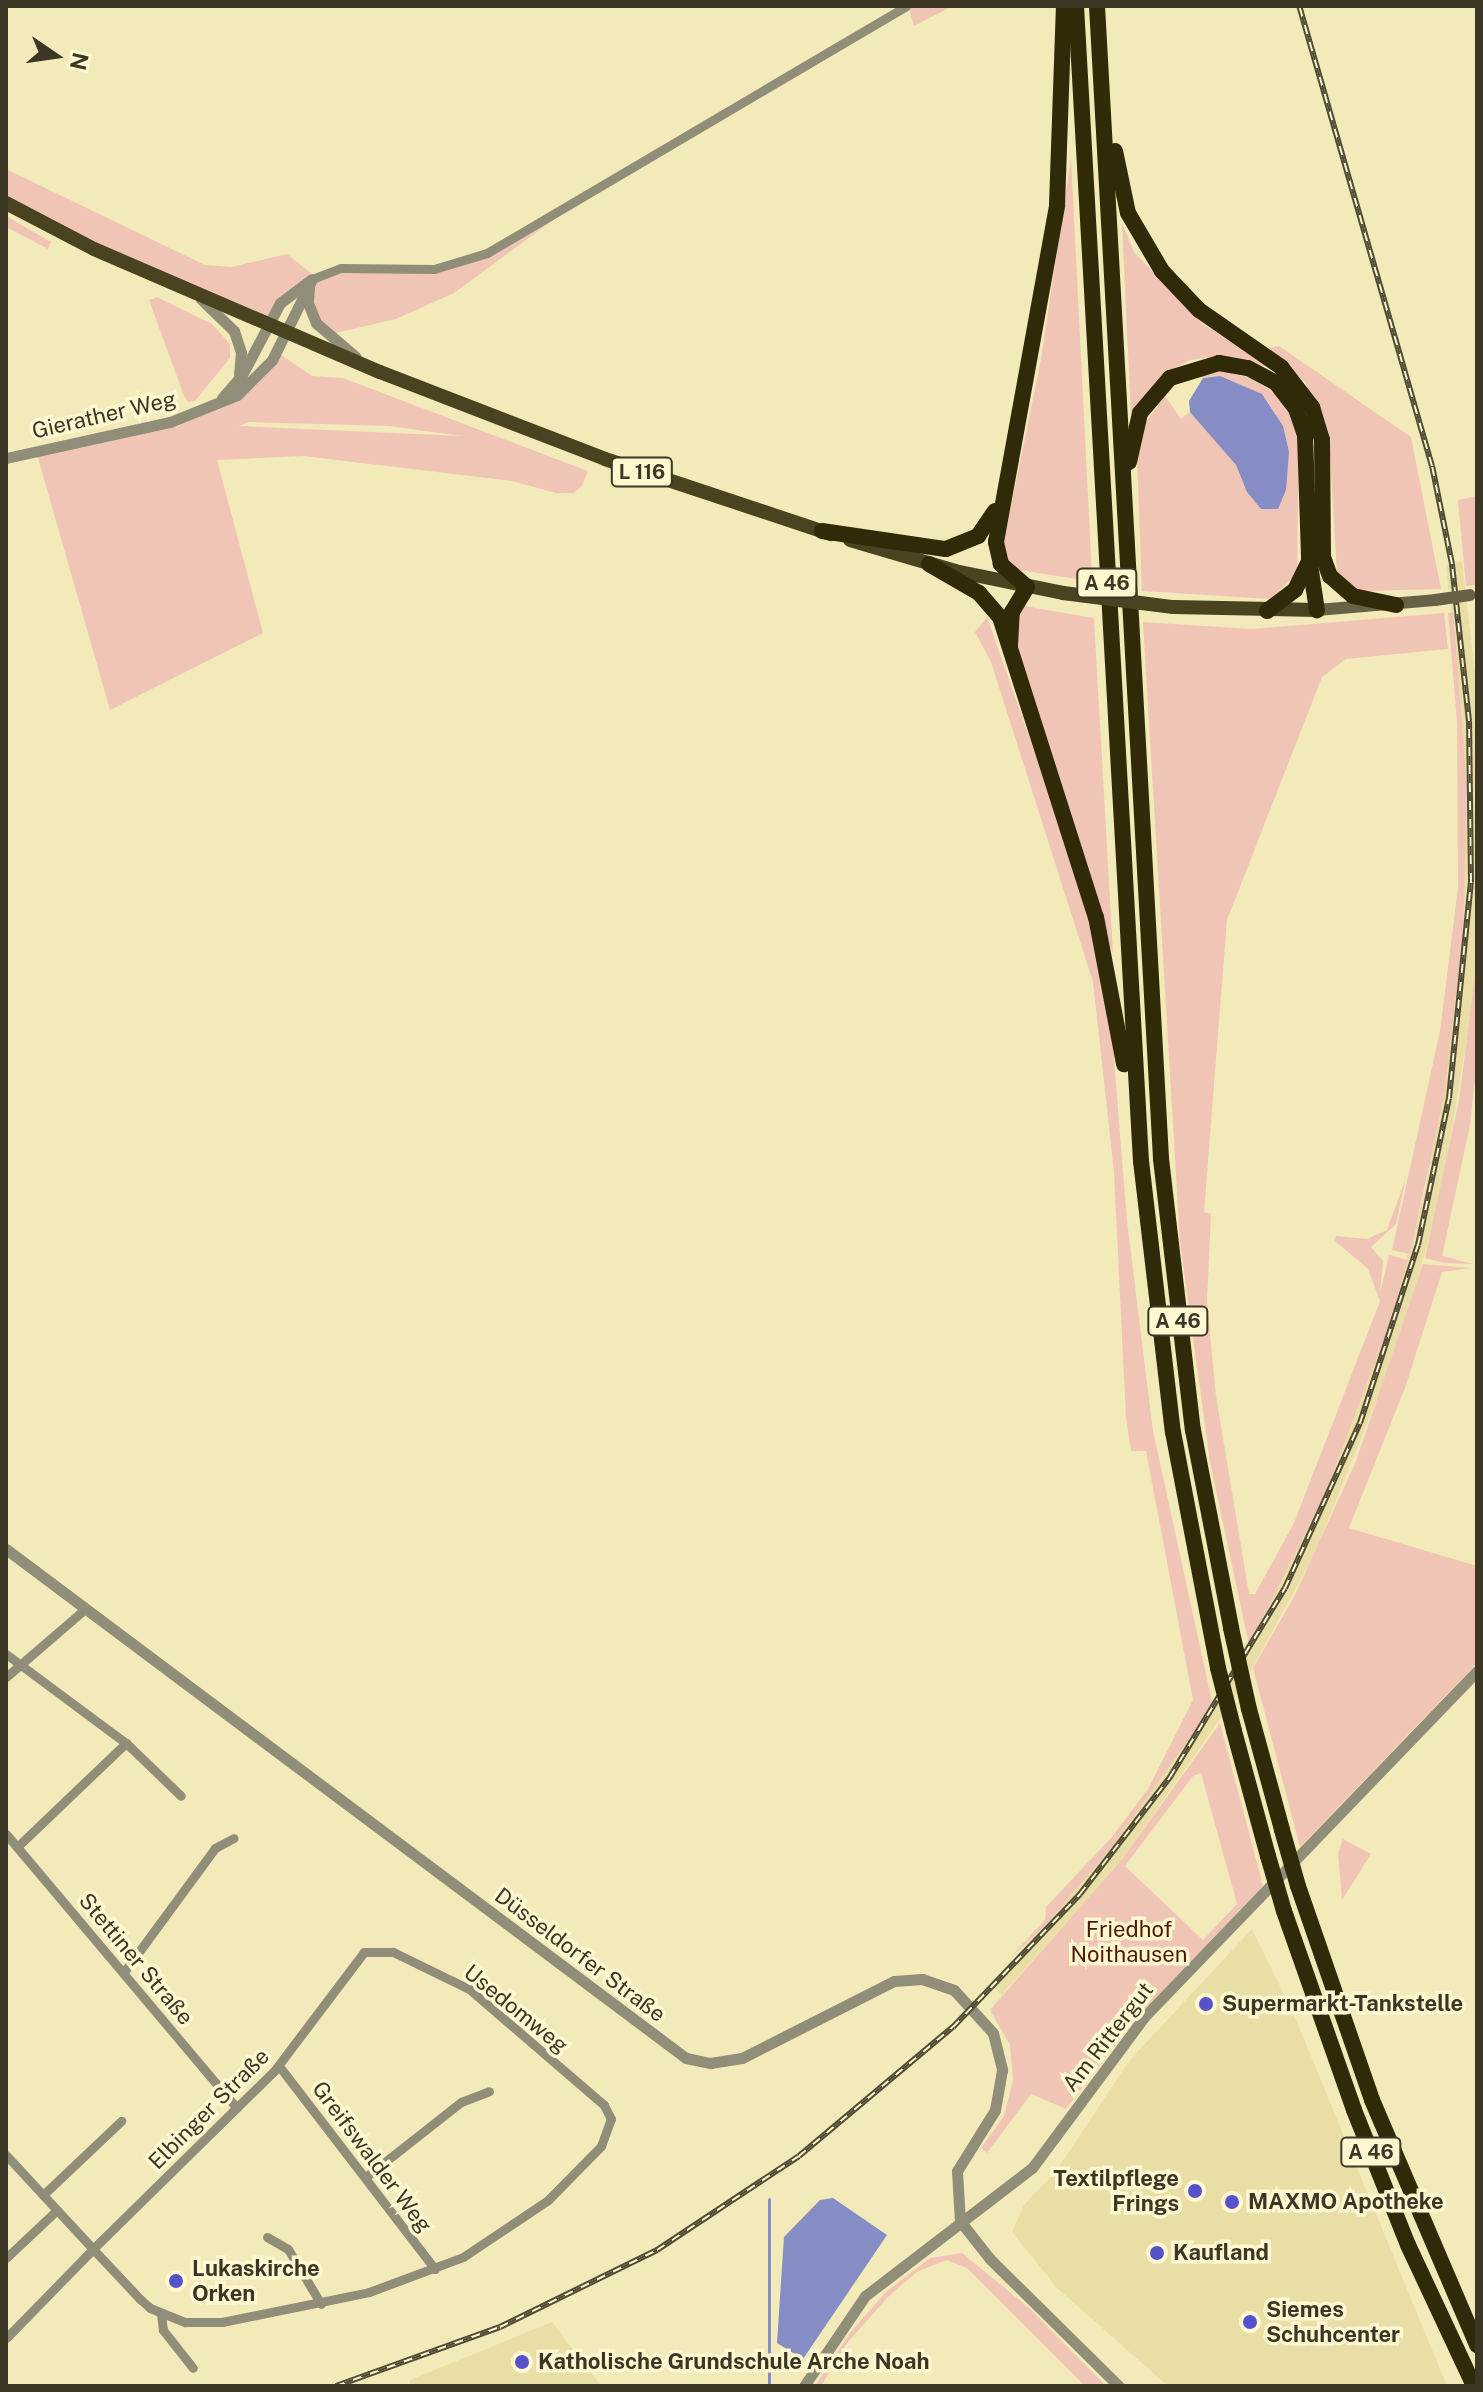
<!DOCTYPE html>
<meta charset="utf-8">
<style>
body{margin:0}
#map{position:relative;width:1483px;height:2392px;overflow:hidden;background:#f3eab9;font-family:"Public Sans",sans-serif}
div>[style]{position:absolute}
[style*='--x']{left:calc(var(--x)*1px);top:calc(var(--y)*1px);width:calc(var(--w)*1px);rotate:calc(var(--a)*1deg)}
.built>*{inset:0;background:#e9dea6}
.green>*{inset:0;background:#f1c5b6}
.water>*{inset:0;background:#868cc4}
.stream>*{height:3px;margin:-1.5px;padding:0 1.5px;transform-origin:1.5px;border-radius:1.5px;background:#868cc4}
.minor>*{height:9px;margin:-4.5px;padding:0 4.5px;transform-origin:4.5px;border-radius:4.5px;background:#908d79}
.tertiary>*{height:11px;margin:-5.5px;padding:0 5.5px;transform-origin:5.5px;border-radius:5.5px;background:#908d79}
.secondary>*{height:12px;margin:-6px;padding:0 6px;transform-origin:6px;border-radius:6px;background:#676245}
.primary>*{height:14px;margin:-7px;padding:0 7px;transform-origin:7px;border-radius:7px;background:#4a431f}
.motorway>*{height:16px;margin:-8px;padding:0 8px;transform-origin:8px;border-radius:8px;background:#302a08}
.rail>*{height:6px;margin-top:-3px;transform-origin:0;background:repeating-linear-gradient(90deg,#fef7d0 0 9px,#504b35 0 18px);box-sizing:border-box;border-block:2px solid #504b35}
.secondary-bridge>*{height:12px;margin:-6px;padding:0 6px;transform-origin:6px;border-radius:6px;background:#676245}
.primary-bridge>*{height:14px;margin:-7px;padding:0 7px;transform-origin:7px;border-radius:7px;background:#4a431f}
.motorway-bridge>*{height:16px;margin:-8px;padding:0 8px;transform-origin:8px;border-radius:8px;background:#302a08}
.dots>*{width:22px;height:22px;translate:-50% -50%;box-sizing:border-box;border:4px solid #fef7d0;border-radius:50%}
span{translate:-50% -50%;white-space:nowrap;text-align:center;line-height:1.15;-webkit-text-stroke:7px #fef7d0;paint-order:stroke}
.shield-label span{padding:2px 6px;background:#fef7d0;border:2px solid;border-radius:6px;-webkit-text-stroke-width:0}
.shield-label{font-size:20px;color:#3b3724;font-weight:700}
.street-label{font-size:22px;color:#3b3724}
.park-label{font-size:22px;color:#511702}
.poi-label{font-size:22px;color:#3b3724;font-weight:700}
.left{translate:0 -50%;text-align:left}
.right{translate:-100% -50%;text-align:right}
.frame{position:absolute;inset:0;border:8px solid #3b3724;pointer-events:none}
.north{position:absolute;left:16px;top:16px;width:80px;height:80px;-webkit-text-stroke:6px #fef7d0;paint-order:stroke;rotate:103deg;font-size:22px;font-weight:700;line-height:32px;text-align:center;color:#3b3724}
.north::after{content:'';display:block;margin:auto;width:28px;height:36px;background:#3b3724;clip-path:polygon(50% 0,100% 100%,50% 72%,0 100%)}
</style>
<div id="map">
<div class="built">
<div style="clip-path:polygon(1462px 561px,1477px 691px,1475px 988px,1442px 1190px,1402px 1337px,1314px 1555px,1241px 1689px,1123px 1858px,1002px 1995px,990px 1984px,1045px 1926px,1201px 1724px,1230px 1678px,1324px 1496px,1386px 1334px,1426px 1187px,1459px 987px,1467px 787px,1446px 565px)"></div>
<div style="clip-path:polygon(1252px 1929px,1294px 2015px,1447px 2386px,1168px 2386px,1057px 2288px,1012px 2232px,1024px 2205px,1056px 2171px,1129px 2061px)"></div>
<div style="clip-path:polygon(552px 2322px,601px 2386px,410px 2386px,410px 2380px)"></div>
</div>
<div class="green">
<div style="clip-path:polygon(908px 6px,953px 6px,914px 26px)"></div>
<div style="clip-path:polygon(1071px 157px,1092px 576px,1083px 580px,1013px 569px,1002px 551px,1041px 359px)"></div>
<div style="clip-path:polygon(6px 169px,205px 265px,231px 267px,287px 254px,316px 277px,331px 271px,414px 271px,478px 257px,586px 196px,454px 293px,396px 319px,327px 335px,303px 283px,268px 325px,6px 203px)"></div>
<div style="clip-path:polygon(6px 216px,51px 242px,48px 249px,6px 227px)"></div>
<div style="clip-path:polygon(1122px 223px,1134px 252px,1203px 324px,1272px 368px,1218px 356px,1190px 360px,1163px 374px,1131px 416px)"></div>
<div style="clip-path:polygon(157px 297px,212px 324px,230px 344px,230px 358px,195px 401px,188px 402px,184px 396px,149px 300px)"></div>
<div style="clip-path:polygon(1279px 346px,1411px 437px,1441px 589px,1366px 591px,1351px 587px,1337px 574px,1329px 438px,1305px 382px,1269px 348px)"></div>
<div style="clip-path:polygon(evenodd,277px 352px,312px 376px,343px 378px,588px 471px,582px 486px,574px 493px,556px 493px,512px 481px,303px 456px,217px 460px,263px 633px,110px 710px,36px 451px,151px 427px,228px 400px,277px 352px,249px 422px,389px 426px,462px 436px,239px 426px,249px 422px)"></div>
<div style="clip-path:polygon(1222px 371px,1251px 378px,1268px 389px,1284px 401px,1293px 420px,1299px 439px,1297px 574px,1270px 599px,1142px 591px,1137px 458px,1143px 426px,1165px 396px,1181px 419px,1190px 412px,1214px 438px,1236px 465px,1247px 492px,1221px 376px,1189px 378px)"></div>
<div style="clip-path:polygon(1477px 496px,1477px 585px,1466px 586px,1458px 500px)"></div>
<div style="clip-path:polygon(1024px 606px,1094px 618px,1113px 954px,1019px 658px,1017px 623px)"></div>
<div style="clip-path:polygon(1453px 612px,1467px 787px,1463px 937px,1444px 1097px,1410px 1254px,1392px 1250px,1440px 1031px,1458px 887px,1457px 722px,1448px 613px)"></div>
<div style="clip-path:polygon(1444px 613px,1448px 649px,1346px 659px,1322px 677px,1227px 920px,1204px 1212px,1211px 1214px,1207px 1301px,1216px 1396px,1249px 1594px,1255px 1594px,1294px 1523px,1380px 1301px,1368px 1269px,1335px 1241px,1336px 1236px,1367px 1239px,1387px 1230px,1406px 1178px,1396px 1224px,1371px 1247px,1383px 1261px,1380px 1294px,1389px 1255px,1408px 1260px,1386px 1334px,1324px 1496px,1249px 1645px,1210px 1462px,1180px 1242px,1143px 622px,1251px 629px)"></div>
<div style="clip-path:polygon(987px 617px,1070px 853px,1096px 944px,1111px 1022px,1127px 1221px,1153px 1431px,1213px 1706px,1110px 1849px,1045px 1926px,1008px 1960px,1045px 1920px,1046px 1907px,1111px 1838px,1148px 1789px,1193px 1700px,1146px 1451px,1131px 1451px,1126px 1418px,1114px 1173px,1093px 982px,991px 662px,975px 632px)"></div>
<div style="clip-path:polygon(1477px 959px,1477px 1062px,1470px 1125px,1442px 1256px,1473px 1264px,1445px 1263px,1425px 1258px,1459px 1100px)"></div>
<div style="clip-path:polygon(1423px 1264px,1472px 1268px,1442px 1272px,1405px 1388px,1349px 1528px,1477px 1566px,1477px 1663px,1300px 1847px,1253px 1668px,1295px 1595px,1356px 1461px)"></div>
<div style="clip-path:polygon(evenodd,1220px 1723px,1263px 1886px,1139px 2015px,1066px 2109px,1031px 2094px,987px 2153px,981px 2148px,1004px 2116px,1013px 2080px,1010px 2045px,990px 2010px,1123px 1858px,1220px 1723px,1201px 1773px,1237px 1904px,1203px 1940px,1125px 1866px,1193px 1776px,1201px 1773px)"></div>
<div style="clip-path:polygon(1343px 1839px,1371px 1854px,1342px 1900px,1338px 1853px)"></div>
<div style="clip-path:polygon(962px 2253px,1029px 2308px,1106px 2386px,1085px 2386px,967px 2268px,947px 2260px,918px 2271px,888px 2297px,848px 2342px,821px 2386px,815px 2386px,850px 2333px,886px 2292px,930px 2258px)"></div>
</div>
<div class="water">
<div style="clip-path:polygon(1220px 376px,1262px 394px,1283px 426px,1289px 452px,1286px 490px,1278px 509px,1261px 509px,1247px 492px,1236px 465px,1190px 412px,1189px 401px,1203px 378px)"></div>
<div style="clip-path:polygon(833px 2198px,887px 2235px,803px 2359px,777px 2343px,784px 2237px,820px 2200px)"></div>
</div>
<div class="stream">
<div style="--x:769;--y:2386;--w:187;--a:-90"></div>
</div>
<div class="minor">
<div style="--x:312;--y:279;--w:31;--a:-21"></div>
<div style="--x:341;--y:268;--w:93;--a:0.6"></div>
<div style="--x:434;--y:269;--w:55;--a:-16.8"></div>
<div style="--x:487;--y:253;--w:486;--a:-30.5"></div>
<div style="--x:6;--y:1654;--w:149;--a:36.6"></div>
<div style="--x:126;--y:1743;--w:76;--a:43.9"></div>
<div style="--x:6;--y:1677;--w:104;--a:-40.7"></div>
<div style="--x:6;--y:1834;--w:358;--a:49.9"></div>
<div style="--x:17;--y:1847;--w:151;--a:-43.7"></div>
<div style="--x:124;--y:1972;--w:154;--a:-53.7"></div>
<div style="--x:215;--y:1848;--w:21;--a:-28"></div>
<div style="--x:279;--y:2066;--w:256;--a:52.5"></div>
<div style="--x:6;--y:2155;--w:128;--a:47.2"></div>
<div style="--x:93;--y:2249;--w:69;--a:46.8"></div>
<div style="--x:140;--y:2299;--w:13;--a:42"></div>
<div style="--x:150;--y:2308;--w:38;--a:22"></div>
<div style="--x:185;--y:2322;--w:37;--a:0"></div>
<div style="--x:222;--y:2322;--w:150;--a:-11.5"></div>
<div style="--x:369;--y:2292;--w:100;--a:-20.4"></div>
<div style="--x:463;--y:2257;--w:102;--a:-33.8"></div>
<div style="--x:548;--y:2200;--w:76;--a:-45.5"></div>
<div style="--x:601;--y:2146;--w:29;--a:-70"></div>
<div style="--x:611;--y:2119;--w:16;--a:-117"></div>
<div style="--x:604;--y:2105;--w:178;--a:-139.3"></div>
<div style="--x:469;--y:1989;--w:85;--a:-154"></div>
<div style="--x:393;--y:1952;--w:29;--a:180"></div>
<div style="--x:364;--y:1952;--w:149;--a:127.1"></div>
<div style="--x:274;--y:2071;--w:254;--a:135.5"></div>
<div style="--x:93;--y:2249;--w:124;--a:134.3"></div>
<div style="--x:367;--y:2176;--w:120;--a:-38.2"></div>
<div style="--x:461;--y:2102;--w:30;--a:-21"></div>
<div style="--x:43;--y:2195;--w:108;--a:-43.5"></div>
<div style="--x:267;--y:2237;--w:24;--a:30"></div>
<div style="--x:288;--y:2249;--w:64;--a:59"></div>
<div style="--x:6;--y:2258;--w:70;--a:-43.3"></div>
<div style="--x:161;--y:2314;--w:16;--a:83"></div>
<div style="--x:163;--y:2330;--w:48;--a:51.7"></div>
</div>
<div class="tertiary">
<div style="--x:309;--y:287;--w:16;--a:94"></div>
<div style="--x:308;--y:303;--w:22;--a:68"></div>
<div style="--x:316;--y:323;--w:52;--a:40.4"></div>
<div style="--x:201;--y:299;--w:46;--a:44.1"></div>
<div style="--x:234;--y:331;--w:22;--a:72"></div>
<div style="--x:241;--y:352;--w:22;--a:95"></div>
<div style="--x:222;--y:398;--w:30;--a:-49"></div>
<div style="--x:242;--y:375;--w:81;--a:-62.2"></div>
<div style="--x:280;--y:303;--w:38;--a:-37"></div>
<div style="--x:6;--y:458;--w:168;--a:-12.4"></div>
<div style="--x:170;--y:422;--w:72;--a:-21.9"></div>
<div style="--x:237;--y:395;--w:49;--a:-45"></div>
<div style="--x:272;--y:360;--w:90;--a:-63.7"></div>
<div style="--x:6;--y:1549;--w:849;--a:36.82"></div>
<div style="--x:686;--y:2058;--w:25;--a:12"></div>
<div style="--x:710;--y:2063;--w:32;--a:-9"></div>
<div style="--x:742;--y:2058;--w:170;--a:-26.9"></div>
<div style="--x:894;--y:1981;--w:28;--a:-4"></div>
<div style="--x:922;--y:1979;--w:34;--a:19"></div>
<div style="--x:954;--y:1990;--w:58;--a:47.8"></div>
<div style="--x:993;--y:2033;--w:38;--a:76"></div>
<div style="--x:1002;--y:2070;--w:41;--a:99.9"></div>
<div style="--x:995;--y:2110;--w:72;--a:121.9"></div>
<div style="--x:957;--y:2171;--w:50;--a:86.6"></div>
<div style="--x:960;--y:2221;--w:48;--a:51.7"></div>
<div style="--x:990;--y:2259;--w:181;--a:44.6"></div>
<div style="--x:804;--y:2386;--w:109;--a:-55.9"></div>
<div style="--x:865;--y:2296;--w:210;--a:-37.5"></div>
<div style="--x:1032;--y:2168;--w:188;--a:-53.4"></div>
<div style="--x:1144;--y:2017;--w:480;--a:-46.1"></div>
</div>
<div class="secondary">
<div style="--x:1317;--y:610;--w:118;--a:-4.8"></div>
</div>
<div class="primary">
<div style="--x:6;--y:203;--w:99;--a:27.6"></div>
<div style="--x:94;--y:249;--w:311;--a:23.3"></div>
<div style="--x:380;--y:372;--w:241;--a:21.1"></div>
<div style="--x:605;--y:459;--w:238;--a:18.4"></div>
<div style="--x:850;--y:540;--w:109;--a:16.4"></div>
<div style="--x:955;--y:571;--w:110;--a:11.5"></div>
<div style="--x:1173;--y:607;--w:144;--a:1.2"></div>
</div>
<div class="motorway">
<div style="--x:1076;--y:6;--w:1157;--a:86.78"></div>
<div style="--x:1141;--y:1161;--w:273;--a:83.3"></div>
<div style="--x:1173;--y:1432;--w:240;--a:79.2"></div>
<div style="--x:1097;--y:6;--w:1155;--a:86.82"></div>
<div style="--x:1161;--y:1159;--w:273;--a:83.3"></div>
<div style="--x:1193;--y:1430;--w:202;--a:79.1"></div>
<div style="--x:1115;--y:151;--w:63;--a:78.2"></div>
<div style="--x:1128;--y:213;--w:67;--a:59.6"></div>
<div style="--x:1162;--y:271;--w:54;--a:46.5"></div>
<div style="--x:1199;--y:310;--w:100;--a:34.8"></div>
<div style="--x:1281;--y:367;--w:51;--a:52.2"></div>
<div style="--x:1312;--y:407;--w:34;--a:73"></div>
<div style="--x:1322;--y:440;--w:117;--a:89.5"></div>
<div style="--x:1323;--y:557;--w:20;--a:70"></div>
<div style="--x:1330;--y:576;--w:30;--a:41"></div>
<div style="--x:1353;--y:596;--w:44;--a:11.8"></div>
<div style="--x:1129;--y:462;--w:50;--a:-77.3"></div>
<div style="--x:1140;--y:413;--w:46;--a:-49.4"></div>
<div style="--x:1170;--y:378;--w:51;--a:-17"></div>
<div style="--x:1219;--y:363;--w:29;--a:10"></div>
<div style="--x:1248;--y:368;--w:32;--a:28"></div>
<div style="--x:1276;--y:383;--w:33;--a:52"></div>
<div style="--x:1296;--y:409;--w:28;--a:71"></div>
<div style="--x:1305;--y:435;--w:123;--a:88.1"></div>
<div style="--x:1309;--y:558;--w:53;--a:81.3"></div>
<div style="--x:822;--y:531;--w:125;--a:8.3"></div>
<div style="--x:946;--y:549;--w:35;--a:-22"></div>
<div style="--x:978;--y:536;--w:30;--a:-56"></div>
<div style="--x:929;--y:564;--w:58;--a:30.1"></div>
<div style="--x:979;--y:593;--w:32;--a:49"></div>
<div style="--x:1000;--y:617;--w:315;--a:72.3"></div>
<div style="--x:1096;--y:917;--w:150;--a:79.2"></div>
<div style="--x:1267;--y:611;--w:35;--a:-37"></div>
<div style="--x:1295;--y:590;--w:30;--a:-64"></div>
<div style="--x:1010;--y:646;--w:34;--a:-87"></div>
<div style="--x:1012;--y:612;--w:29;--a:-59"></div>
<div style="--x:1027;--y:587;--w:35;--a:-139"></div>
<div style="--x:1001;--y:564;--w:23;--a:-103"></div>
<div style="--x:996;--y:542;--w:342;--a:-79.7"></div>
<div style="--x:1057;--y:205;--w:199;--a:-88"></div>
<div style="--x:1249;--y:1709;--w:125;--a:74.7"></div>
<div style="--x:1234;--y:1731;--w:130;--a:74.8"></div>
<div style="--x:1298;--y:1886;--w:226;--a:70.9"></div>
<div style="--x:1372;--y:2100;--w:267;--a:66.8"></div>
<div style="--x:1284;--y:1911;--w:211;--a:70.6"></div>
<div style="--x:1354;--y:2110;--w:145;--a:68.2"></div>
<div style="--x:1408;--y:2245;--w:156;--a:64.9"></div>
</div>
<div class="rail">
<div style="--x:336;--y:2386;--w:174;--a:-19.8"></div>
<div style="--x:500;--y:2327;--w:175;--a:-26.1"></div>
<div style="--x:657;--y:2250;--w:170;--a:-33.5"></div>
<div style="--x:799;--y:2156;--w:201;--a:-40"></div>
<div style="--x:953;--y:2027;--w:184;--a:-46.3"></div>
<div style="--x:1080;--y:1894;--w:148;--a:-52.4"></div>
<div style="--x:1170;--y:1777;--w:221;--a:-58.7"></div>
<div style="--x:1285;--y:1588;--w:181;--a:-65.6"></div>
<div style="--x:1360;--y:1423;--w:187;--a:-72"></div>
<div style="--x:1418;--y:1245;--w:150;--a:-78.1"></div>
<div style="--x:1449;--y:1098;--w:217;--a:-84.2"></div>
<div style="--x:1471;--y:882;--w:161;--a:-90.7"></div>
<div style="--x:1469;--y:721;--w:158;--a:-96.2"></div>
<div style="--x:1452;--y:564;--w:100;--a:-101.5"></div>
<div style="--x:1432;--y:466;--w:479;--a:-106.1"></div>
</div>
<div class="secondary-bridge">
<div style="--x:1435;--y:600;--w:35;--a:-8"></div>
</div>
<div class="primary-bridge">
<div style="--x:1063;--y:593;--w:111;--a:7.3"></div>
</div>
<div class="motorway-bridge">
<div style="--x:1231;--y:1628;--w:83;--a:77.5"></div>
<div style="--x:1218;--y:1668;--w:65;--a:75.7"></div>
<div style="--x:1282;--y:1830;--w:58;--a:74.1"></div>
<div style="--x:1268;--y:1856;--w:57;--a:73.8"></div>
</div>
<div class="dots">
<div style="left:1206px;top:2004px;background:#5653ca"></div>
<div style="left:1195px;top:2191px;background:#5653ca"></div>
<div style="left:1232px;top:2202px;background:#5653ca"></div>
<div style="left:1157px;top:2253px;background:#5653ca"></div>
<div style="left:176px;top:2281px;background:#5653ca"></div>
<div style="left:1250px;top:2322px;background:#5653ca"></div>
<div style="left:522px;top:2362px;background:#5653ca"></div>
</div>
<div class="shield-label">
<span style="left:642px;top:472px">L 116</span>
<span style="left:1107px;top:583px">A 46</span>
<span style="left:1178px;top:1321px">A 46</span>
<span style="left:1371px;top:2152px">A 46</span>
</div>
<div class="street-label">
<span style="left:104px;top:415px;rotate:-13deg">Gierather Weg</span>
<span style="left:580px;top:1955px;rotate:37deg">Düsseldorfer Straße</span>
<span style="left:136px;top:1959px;rotate:50deg">Stettiner Straße</span>
<span style="left:516px;top:2009px;rotate:39deg">Usedomweg</span>
<span style="left:1108px;top:2037px;rotate:-52deg">Am Rittergut</span>
<span style="left:209px;top:2109px;rotate:-45deg">Elbinger Straße</span>
<span style="left:372px;top:2157px;rotate:53deg">Greifswalder Weg</span>
</div>
<div class="park-label">
<span style="left:1129px;top:1942px">Friedhof<br>Noithausen</span>
</div>
<div class="poi-label">
<span class="left" style="left:1222px;top:2004px">Supermarkt-Tankstelle</span>
<span class="right" style="left:1179px;top:2191px">Textilpflege<br>Frings</span>
<span class="left" style="left:1248px;top:2202px">MAXMO Apotheke</span>
<span class="left" style="left:1173px;top:2253px">Kaufland</span>
<span class="left" style="left:192px;top:2281px">Lukaskirche<br>Orken</span>
<span class="left" style="left:1266px;top:2322px">Siemes<br>Schuhcenter</span>
<span class="left" style="left:538px;top:2362px">Katholische Grundschule Arche Noah</span>
</div>
<div class="frame"></div>
<div class="north">N</div>
</div>
